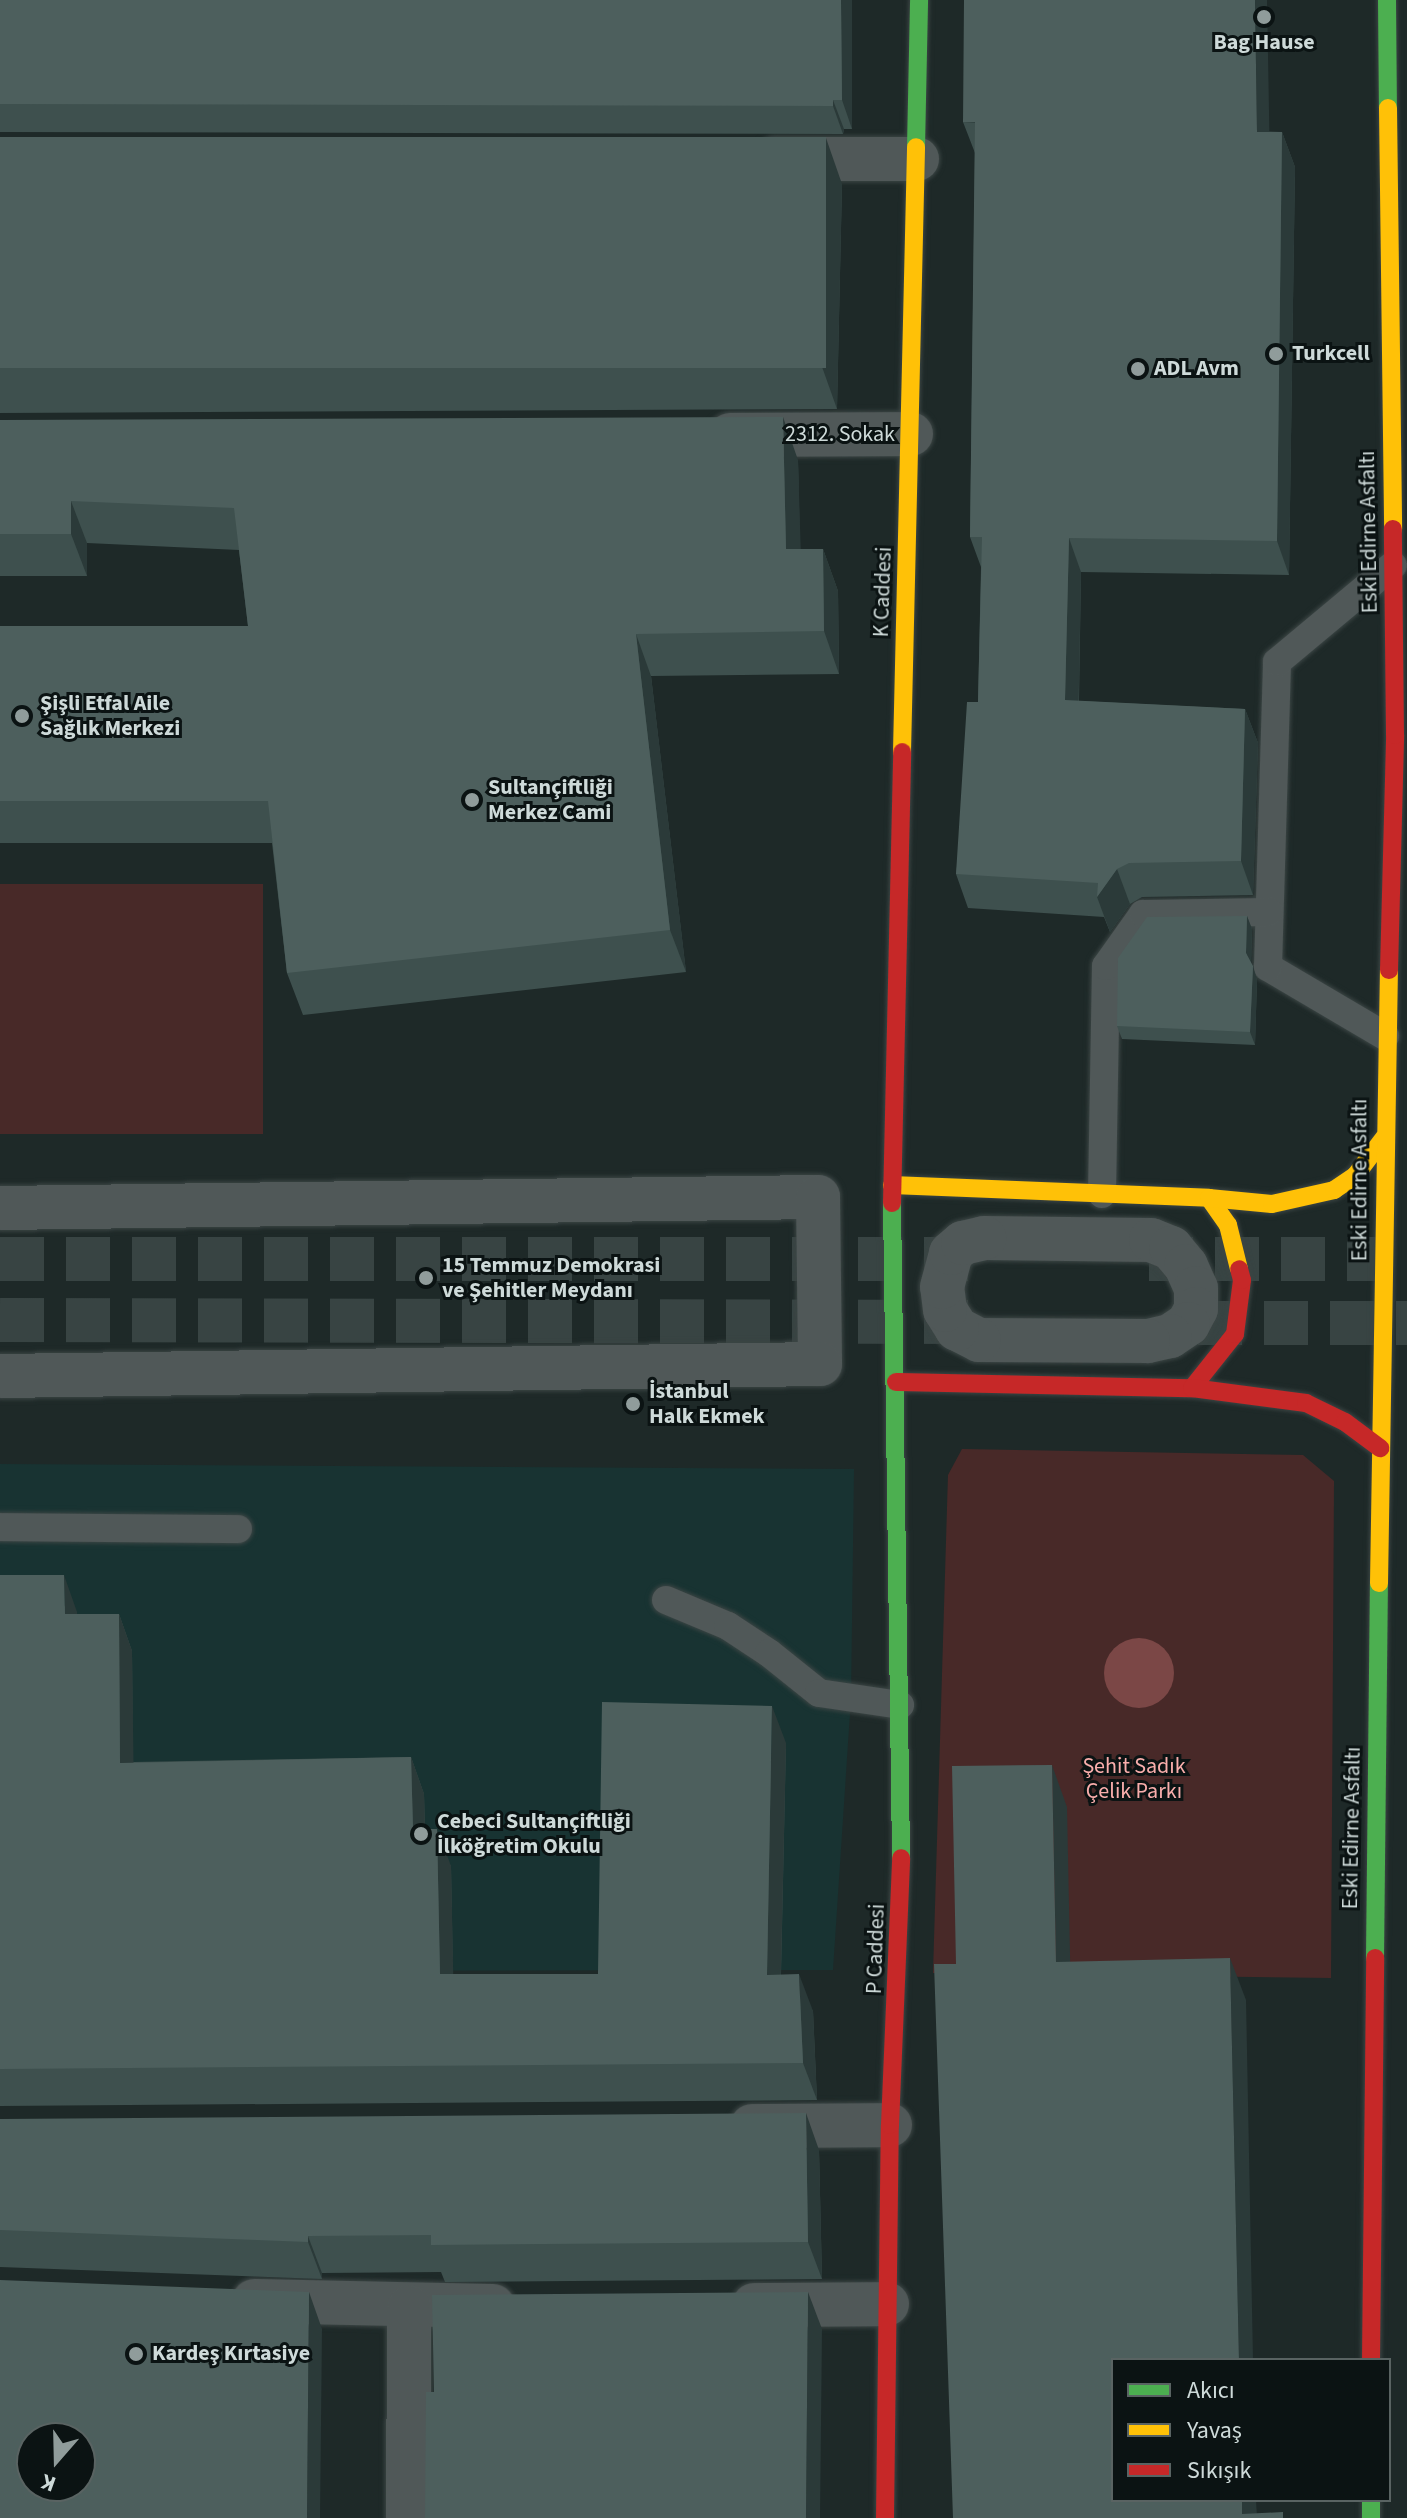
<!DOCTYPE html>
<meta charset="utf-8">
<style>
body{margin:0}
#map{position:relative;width:1407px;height:2518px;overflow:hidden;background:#1e2928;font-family:"Source Sans 3",sans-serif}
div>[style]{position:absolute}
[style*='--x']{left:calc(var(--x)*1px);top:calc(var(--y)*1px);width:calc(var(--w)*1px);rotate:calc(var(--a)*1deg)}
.built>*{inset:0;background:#183332}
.green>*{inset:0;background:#482928;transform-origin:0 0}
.water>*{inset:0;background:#7b4746}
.round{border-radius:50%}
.primary-tunnel>*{height:44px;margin-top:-22px;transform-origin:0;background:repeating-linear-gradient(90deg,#384443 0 44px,transparent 0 66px)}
.roads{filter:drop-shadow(0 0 2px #3b4544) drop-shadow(0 0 2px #3b4544)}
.lane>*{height:28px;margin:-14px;padding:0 14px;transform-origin:14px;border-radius:14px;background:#505858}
.street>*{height:44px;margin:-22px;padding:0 22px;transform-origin:22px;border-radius:22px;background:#505858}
.fast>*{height:18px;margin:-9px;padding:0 9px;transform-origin:9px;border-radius:9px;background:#4caf50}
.slow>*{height:18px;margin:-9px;padding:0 9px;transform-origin:9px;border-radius:9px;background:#ffc107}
.jam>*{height:18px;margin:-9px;padding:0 9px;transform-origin:9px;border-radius:9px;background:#c62828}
.wall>*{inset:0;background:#3e504e}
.shaded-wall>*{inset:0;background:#2b3a39}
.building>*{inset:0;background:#4d5f5d;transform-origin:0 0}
.dots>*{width:22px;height:22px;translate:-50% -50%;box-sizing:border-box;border:4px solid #0b1313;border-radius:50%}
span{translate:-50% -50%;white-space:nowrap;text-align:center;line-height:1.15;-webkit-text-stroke:6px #0b1313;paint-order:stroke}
.poi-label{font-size:22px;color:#cedad9;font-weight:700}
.left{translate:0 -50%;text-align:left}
.street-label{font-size:22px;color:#cedad9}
.park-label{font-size:22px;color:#f9aeac}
.legend{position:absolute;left:1111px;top:2358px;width:280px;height:144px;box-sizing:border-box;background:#0b1313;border:2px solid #596362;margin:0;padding:10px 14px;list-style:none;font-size:24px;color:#cedad9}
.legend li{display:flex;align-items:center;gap:16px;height:40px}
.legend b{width:40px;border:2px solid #596362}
.north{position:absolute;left:16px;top:2422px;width:80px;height:80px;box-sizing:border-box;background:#0b1313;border:2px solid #596362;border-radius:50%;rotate:200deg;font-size:22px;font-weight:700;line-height:32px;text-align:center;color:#cedad9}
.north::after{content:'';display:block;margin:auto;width:28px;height:36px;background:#909c9b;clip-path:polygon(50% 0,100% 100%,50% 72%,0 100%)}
</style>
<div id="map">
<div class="built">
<div style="clip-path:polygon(0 1464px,854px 1469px,851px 1698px,833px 1970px,0 1971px)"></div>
</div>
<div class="green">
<div style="left:0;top:884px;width:263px;height:250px"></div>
<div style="clip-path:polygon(962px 1449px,1303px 1455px,1334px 1481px,1331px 1978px,933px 1973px,948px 1475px)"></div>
</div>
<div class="water">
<div class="round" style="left:1104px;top:1638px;width:70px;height:70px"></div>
</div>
<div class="primary-tunnel">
<div style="--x:0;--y:1259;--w:985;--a:0"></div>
<div style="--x:1149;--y:1259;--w:258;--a:0"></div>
<div style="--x:0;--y:1320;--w:986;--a:0.12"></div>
<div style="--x:1198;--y:1323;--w:209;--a:0"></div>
</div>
<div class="roads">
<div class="lane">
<div style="--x:1385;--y:1036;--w:136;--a:-149.5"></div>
<div style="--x:1268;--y:967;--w:305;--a:-88.3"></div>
<div style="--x:1277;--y:662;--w:151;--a:-39.9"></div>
<div style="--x:1102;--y:1194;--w:228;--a:-89"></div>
<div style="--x:1106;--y:966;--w:64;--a:-54.6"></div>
<div style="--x:1143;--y:914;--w:126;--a:-0.9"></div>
<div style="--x:0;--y:1527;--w:238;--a:0.5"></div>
<div style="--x:666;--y:1600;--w:67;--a:22.8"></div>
<div style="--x:728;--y:1626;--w:49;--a:33.4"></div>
<div style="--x:769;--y:1653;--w:64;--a:38.7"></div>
<div style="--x:819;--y:1693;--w:82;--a:8.4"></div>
</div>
<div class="street">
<div style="--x:775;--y:159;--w:142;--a:0"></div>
<div style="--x:730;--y:435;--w:181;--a:-0.3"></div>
<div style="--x:0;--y:1208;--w:818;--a:-0.77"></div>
<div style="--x:818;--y:1197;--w:167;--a:89.3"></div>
<div style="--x:820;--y:1364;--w:820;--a:179.16"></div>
<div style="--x:984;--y:1238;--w:167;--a:0.7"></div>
<div style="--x:1151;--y:1240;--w:22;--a:22"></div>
<div style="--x:1171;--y:1248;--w:23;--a:50"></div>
<div style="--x:1186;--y:1266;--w:24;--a:66"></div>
<div style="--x:1196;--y:1288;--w:21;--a:90"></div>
<div style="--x:1196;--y:1309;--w:17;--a:118"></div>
<div style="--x:1188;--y:1324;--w:22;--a:146"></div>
<div style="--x:1170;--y:1336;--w:23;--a:167"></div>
<div style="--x:1148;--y:1341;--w:169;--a:-179.7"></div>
<div style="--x:979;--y:1340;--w:25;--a:-153"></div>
<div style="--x:957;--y:1329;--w:22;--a:-122"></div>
<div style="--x:945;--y:1310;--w:23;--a:-97"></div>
<div style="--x:942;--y:1287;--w:35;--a:-75"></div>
<div style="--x:951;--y:1253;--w:16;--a:-40"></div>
<div style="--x:963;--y:1243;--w:22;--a:-13"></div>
<div style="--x:752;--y:2126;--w:138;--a:-0.4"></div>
<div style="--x:254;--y:2301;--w:239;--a:1.2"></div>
<div style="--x:754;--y:2305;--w:133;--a:-0.4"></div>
<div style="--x:408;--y:2518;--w:211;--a:-89.7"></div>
</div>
<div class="fast">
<div style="--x:1387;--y:0;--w:108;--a:89.5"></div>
<div style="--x:916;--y:147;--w:147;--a:-88.8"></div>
<div style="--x:892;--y:1203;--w:655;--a:89.21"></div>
<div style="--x:1375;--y:1958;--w:375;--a:-89.4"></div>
<div style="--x:1371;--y:2500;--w:18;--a:90"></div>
</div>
<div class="slow">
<div style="--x:1388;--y:108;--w:421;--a:89.3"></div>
<div style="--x:902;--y:752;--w:605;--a:-88.67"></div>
<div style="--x:892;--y:1185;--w:317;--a:2.3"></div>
<div style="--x:1209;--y:1198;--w:33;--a:55"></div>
<div style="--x:1228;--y:1225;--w:45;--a:76"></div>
<div style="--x:1209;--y:1198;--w:63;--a:5.4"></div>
<div style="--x:1272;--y:1204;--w:64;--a:-12.7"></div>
<div style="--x:1334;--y:1190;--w:25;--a:-34"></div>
<div style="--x:1355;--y:1176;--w:48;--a:-52.7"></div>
<div style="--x:1379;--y:1583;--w:613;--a:-89.07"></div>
</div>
<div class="jam">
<div style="--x:1389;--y:970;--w:235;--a:-88.5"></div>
<div style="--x:1395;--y:735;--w:206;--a:-90.6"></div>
<div style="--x:892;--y:1203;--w:451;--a:-88.7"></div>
<div style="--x:896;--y:1382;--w:296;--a:1.2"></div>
<div style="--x:1192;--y:1388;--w:69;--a:-51.5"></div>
<div style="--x:1235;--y:1334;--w:54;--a:-82.6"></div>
<div style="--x:1242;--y:1280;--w:11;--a:-105"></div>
<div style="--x:1192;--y:1388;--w:115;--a:7.5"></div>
<div style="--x:1306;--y:1403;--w:43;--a:26"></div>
<div style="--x:1345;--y:1422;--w:44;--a:36.6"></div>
<div style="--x:1371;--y:2360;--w:402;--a:-89.4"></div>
<div style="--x:885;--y:2518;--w:393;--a:-89.3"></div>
<div style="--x:890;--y:2125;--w:267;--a:-87.6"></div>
</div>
</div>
<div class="wall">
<div style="clip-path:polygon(0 0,852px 0,852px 129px,844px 129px,843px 134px,0 132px)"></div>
<div style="clip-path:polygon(963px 122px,1282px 132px,1295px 167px,1289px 575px,1081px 572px,1079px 701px,1245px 709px,1258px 743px,1253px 895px,1142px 897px,1130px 904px,1110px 932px,1104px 917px,968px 908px,956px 874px,978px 702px,981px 567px,970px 537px,975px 153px)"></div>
<div style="clip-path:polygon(0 137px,842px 184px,837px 409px,0 413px)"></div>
<div style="clip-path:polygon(0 420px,798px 460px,800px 549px,823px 549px,838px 591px,839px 674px,651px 676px,686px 972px,303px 1015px,287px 973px,272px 843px,0 843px,0 626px,248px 626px,239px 550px,87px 543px,87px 576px,0 576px)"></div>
<div style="clip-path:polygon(1247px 916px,1252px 929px,1251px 963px,1257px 980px,1255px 1045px,1122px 1039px,1117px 1026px)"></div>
<div style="clip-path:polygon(0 1575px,77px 1612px,77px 1614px,119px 1614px,132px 1651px,133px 1762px,411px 1757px,424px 1794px,425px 1829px,451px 1866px,453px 1974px,598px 1974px,786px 1743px,781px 1975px,813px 2011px,817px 2100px,0 2106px)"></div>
<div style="clip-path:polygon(0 2119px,819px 2150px,822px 2279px,445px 2282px,441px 2272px,322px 2273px,322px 2279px,0 2267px)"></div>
</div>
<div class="shaded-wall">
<div style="clip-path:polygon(841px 0,852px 0,852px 129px,842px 100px)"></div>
<div style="clip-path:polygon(1255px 0,1267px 0,1270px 167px,1257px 132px)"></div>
<div style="clip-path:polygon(833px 100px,844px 129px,843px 134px,833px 106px)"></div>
<div style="clip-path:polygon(1282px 132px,1295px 167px,1289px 575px,1277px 541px)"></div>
<div style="clip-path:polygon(826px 138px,842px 184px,837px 409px,821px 364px)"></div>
<div style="clip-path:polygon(783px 417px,798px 460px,802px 592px,786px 549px)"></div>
<div style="clip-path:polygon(71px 501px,87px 543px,87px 576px,71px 534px)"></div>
<div style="clip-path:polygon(1069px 538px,1081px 572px,1078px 735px,1065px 700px)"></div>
<div style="clip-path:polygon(823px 549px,838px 591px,839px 674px,824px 631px)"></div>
<div style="clip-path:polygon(636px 634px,651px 676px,686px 972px,670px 930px)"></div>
<div style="clip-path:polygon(1245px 709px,1258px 743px,1253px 895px,1241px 861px)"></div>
<div style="clip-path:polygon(1117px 869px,1130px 904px,1110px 932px,1097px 897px)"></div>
<div style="clip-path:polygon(1247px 916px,1252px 929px,1251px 966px,1246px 953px)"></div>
<div style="clip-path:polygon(1253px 966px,1257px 980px,1255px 1045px,1250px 1032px)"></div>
<div style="clip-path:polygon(64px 1575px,77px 1612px,78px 1651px,65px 1614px)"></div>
<div style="clip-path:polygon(119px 1614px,132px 1651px,134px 1800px,120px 1763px)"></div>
<div style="clip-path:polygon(772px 1706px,786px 1743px,780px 2012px,767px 1975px)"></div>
<div style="clip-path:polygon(411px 1757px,424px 1794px,426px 1867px,413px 1829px)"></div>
<div style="clip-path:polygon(1052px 1765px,1067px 1807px,1071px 2003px,1056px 1962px)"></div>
<div style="clip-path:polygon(437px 1829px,451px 1866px,454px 2011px,440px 1974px)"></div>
<div style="clip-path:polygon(1230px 1958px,1246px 2000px,1253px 2360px,1239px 2360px)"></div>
<div style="clip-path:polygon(799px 1974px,813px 2011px,817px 2100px,803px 2063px)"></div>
<div style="clip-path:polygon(806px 2113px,819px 2150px,822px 2279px,808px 2242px)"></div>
<div style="clip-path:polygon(308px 2236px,322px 2273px,322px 2279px,308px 2242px)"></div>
<div style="clip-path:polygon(309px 2292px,322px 2329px,320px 2518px,307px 2518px)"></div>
<div style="clip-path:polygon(808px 2292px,822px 2329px,820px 2518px,806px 2518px)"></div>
<div style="clip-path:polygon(1242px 2500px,1256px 2500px,1257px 2518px,1242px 2514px)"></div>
</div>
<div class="building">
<div style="clip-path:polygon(0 0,841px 0,842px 100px,833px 100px,833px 106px,0 104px)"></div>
<div style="clip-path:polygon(964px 0,1255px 0,1257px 132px,1282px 132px,1277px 541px,1069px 538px,1065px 700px,1245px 709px,1241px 861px,1129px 863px,1117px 869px,1097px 897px,1098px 883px,956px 874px,967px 702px,978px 702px,982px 537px,970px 537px,975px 122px,963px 122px)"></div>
<div style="left:0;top:137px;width:826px;height:231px"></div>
<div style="clip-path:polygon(783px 417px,786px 549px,823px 549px,824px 631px,636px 634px,670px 930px,287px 973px,268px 801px,0 801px,0 626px,248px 626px,234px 508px,71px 501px,71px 534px,0 534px,0 420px)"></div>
<div style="clip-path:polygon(1247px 916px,1246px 953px,1253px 966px,1250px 1032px,1117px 1026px,1118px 958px,1147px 917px)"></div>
<div style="clip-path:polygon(0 1575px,64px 1575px,65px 1614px,119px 1614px,120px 1763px,411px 1757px,413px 1829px,437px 1829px,440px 1974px,598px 1974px,602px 1702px,772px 1706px,767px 1975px,799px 1974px,803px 2063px,0 2069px)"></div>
<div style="clip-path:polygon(1052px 1765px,1056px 1962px,1230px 1958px,1239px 2360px,1113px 2360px,1113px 2500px,1242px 2500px,1242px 2514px,1283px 2512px,1283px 2518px,953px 2518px,934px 1964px,956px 1964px,952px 1766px)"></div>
<div style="clip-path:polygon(806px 2113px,808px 2242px,431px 2245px,431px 2235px,308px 2236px,308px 2242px,0 2230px,0 2119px)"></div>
<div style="clip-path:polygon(evenodd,0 2280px,309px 2292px,307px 2518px,0 2518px,0 2280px,32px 2438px,80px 2438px,80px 2486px,32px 2486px,32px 2438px)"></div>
<div style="clip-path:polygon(808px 2292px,806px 2518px,425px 2518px,426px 2392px,434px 2392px,432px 2295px)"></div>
</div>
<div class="dots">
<div style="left:1264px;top:17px;background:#909c9b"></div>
<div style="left:1276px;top:354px;background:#909c9b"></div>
<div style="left:1138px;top:369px;background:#909c9b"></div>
<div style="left:22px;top:716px;background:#909c9b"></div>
<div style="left:472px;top:800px;background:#909c9b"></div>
<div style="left:426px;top:1278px;background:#909c9b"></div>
<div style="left:633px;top:1404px;background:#909c9b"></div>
<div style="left:421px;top:1834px;background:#909c9b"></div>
<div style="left:136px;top:2354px;background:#909c9b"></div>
</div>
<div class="poi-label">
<span style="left:1264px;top:43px">Bag Hause</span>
<span class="left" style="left:1292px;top:354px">Turkcell</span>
<span class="left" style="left:1154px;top:369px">ADL Avm</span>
<span class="left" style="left:40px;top:716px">Şişli Etfal Aile<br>Sağlık Merkezi</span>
<span class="left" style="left:488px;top:800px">Sultançiftliği<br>Merkez Cami</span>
<span class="left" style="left:442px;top:1278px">15 Temmuz Demokrasi<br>ve Şehitler Meydanı</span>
<span class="left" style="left:649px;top:1404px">İstanbul<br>Halk Ekmek</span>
<span class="left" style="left:437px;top:1834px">Cebeci Sultançiftliği<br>İlköğretim Okulu</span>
<span class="left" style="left:152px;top:2354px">Kardeş Kırtasiye</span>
</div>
<div class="street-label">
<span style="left:840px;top:435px">2312. Sokak</span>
<span style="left:1369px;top:532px;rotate:-91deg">Eski Edirne Asfaltı</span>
<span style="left:883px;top:592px;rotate:-88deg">K Caddesi</span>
<span style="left:1360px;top:1180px;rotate:-90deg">Eski Edirne Asfaltı</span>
<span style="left:1352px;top:1828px;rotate:-89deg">Eski Edirne Asfaltı</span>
<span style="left:876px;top:1949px;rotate:-88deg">P Caddesi</span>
</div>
<div class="park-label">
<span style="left:1134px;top:1779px">Şehit Sadık<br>Çelik Parkı</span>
</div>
<ul class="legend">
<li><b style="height:10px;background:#4caf50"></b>Akıcı</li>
<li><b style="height:10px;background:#ffc107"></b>Yavaş</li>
<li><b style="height:10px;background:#c62828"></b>Sıkışık</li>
</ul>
<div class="north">K</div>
</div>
